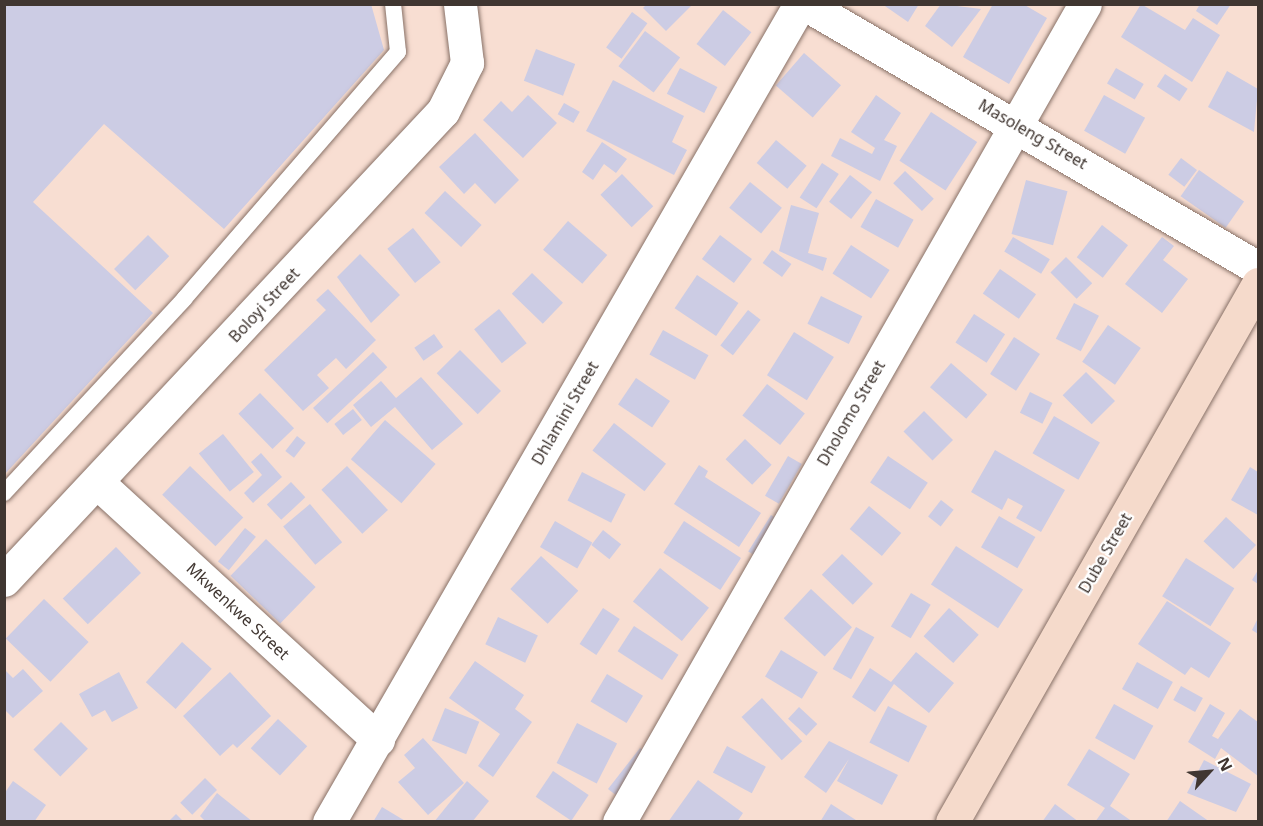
<!DOCTYPE html>
<style>
body{margin:0}
#map{position:relative;width:1263px;height:826px;overflow:hidden;background:#f8ded2;font-family:"Noto Sans",sans-serif}
div>[style]{position:absolute}
[style*='--x']{left:calc(var(--x)*1px);top:calc(var(--y)*1px);width:calc(var(--w)*1px);rotate:calc(var(--a)*1deg)}
.building>*{inset:0;background:#cccce4;transform-origin:0 0}
.roads{filter:drop-shadow(0 0 2px #887167) drop-shadow(0 0 2px #887167)}
.lane>*{height:16px;margin:-8px;padding:0 8px;transform-origin:8px;border-radius:8px;background:#fff}
.street>*{height:33px;margin:-16.5px;padding:0 16.5px;transform-origin:16.5px;border-radius:16.5px;background:#fff}
.secondary>*{height:33px;margin:-16.5px;padding:0 16.5px;transform-origin:16.5px;border-radius:16.5px;background:#f5dacb}
span{translate:-50% -50%;white-space:nowrap;text-align:center;line-height:1.15;-webkit-text-stroke:4.5px #fff;paint-order:stroke}
.street-label{font-size:16px;color:#403631}
.frame{position:absolute;inset:0;border:6px solid #403631;pointer-events:none}
.north{position:absolute;left:1179px;top:742px;width:60px;height:60px;-webkit-text-stroke:4px #fff;paint-order:stroke;rotate:64deg;font-size:16px;font-weight:700;line-height:24px;text-align:center;color:#403631}
.north::after{content:'';display:block;margin:auto;width:21px;height:27px;background:#403631;clip-path:polygon(50% 0,100% 100%,50% 72%,0 100%)}
</style>
<div id="map">
<div class="building">
<div style="clip-path:polygon(4px 4px,371px 4px,384px 50px,224px 229px,104px 124px,33px 202px,153px 313px,4px 475px)"></div>
<div style="clip-path:polygon(647px 4px,693px 4px,666px 31px,643px 8px)"></div>
<div style="clip-path:polygon(882px 4px,919px 4px,908px 22px)"></div>
<div style="clip-path:polygon(941px 4px,981px 9px,952px 47px,925px 26px)"></div>
<div style="clip-path:polygon(993px 4px,1023px 4px,1047px 18px,1009px 84px,963px 57px)"></div>
<div style="clip-path:polygon(1141px 4px,1185px 30px,1193px 18px,1220px 35px,1192px 82px,1121px 37px)"></div>
<div style="clip-path:polygon(1200px 4px,1231px 4px,1217px 25px,1196px 11px)"></div>
<div style="left:723px;top:10px;width:36px;height:43px;rotate:38deg"></div>
<div style="left:632px;top:12px;width:19px;height:44px;rotate:36deg"></div>
<div style="left:645px;top:31px;width:44px;height:44px;rotate:37deg"></div>
<div style="left:536px;top:49px;width:42px;height:34px;rotate:21deg"></div>
<div style="left:804px;top:53px;width:49px;height:43px;rotate:41deg"></div>
<div style="left:680px;top:68px;width:42px;height:29px;rotate:27deg"></div>
<div style="left:1116px;top:68px;width:32px;height:18px;rotate:30deg"></div>
<div style="clip-path:polygon(1227px 71px,1258px 89px,1254px 132px,1208px 107px)"></div>
<div style="left:1165px;top:74px;width:27px;height:15px;rotate:33deg"></div>
<div style="clip-path:polygon(613px 80px,684px 116px,672px 142px,687px 150px,674px 175px,586px 131px)"></div>
<div style="clip-path:polygon(528px 95px,557px 123px,523px 158px,483px 120px,501px 101px,512px 112px)"></div>
<div style="clip-path:polygon(876px 95px,901px 113px,884px 140px,897px 146px,880px 181px,831px 156px,840px 138px,872px 154px,875px 148px,851px 132px)"></div>
<div style="left:1104px;top:95px;width:47px;height:41px;rotate:29deg"></div>
<div style="left:564px;top:103px;width:18px;height:13px;rotate:29deg"></div>
<div style="left:931px;top:112px;width:55px;height:58px;rotate:33deg"></div>
<div style="clip-path:polygon(475px 133px,519px 180px,495px 204px,475px 183px,464px 194px,439px 167px)"></div>
<div style="left:776px;top:140px;width:40px;height:30px;rotate:40deg"></div>
<div style="clip-path:polygon(602px 142px,627px 159px,616px 173px,604px 164px,593px 180px,582px 172px)"></div>
<div style="left:1181px;top:158px;width:20px;height:21px;rotate:37deg"></div>
<div style="left:822px;top:163px;width:20px;height:41px;rotate:33deg"></div>
<div style="left:1199px;top:170px;width:55px;height:32px;rotate:35deg"></div>
<div style="left:905px;top:171px;width:40px;height:17px;rotate:44deg"></div>
<div style="left:622px;top:174px;width:45px;height:30px;rotate:46deg"></div>
<div style="left:850px;top:175px;width:28px;height:34px;rotate:38deg"></div>
<div style="left:1026px;top:180px;width:43px;height:56px;rotate:15deg"></div>
<div style="left:750px;top:182px;width:41px;height:33px;rotate:39deg"></div>
<div style="left:445px;top:191px;width:50px;height:30px;rotate:43deg"></div>
<div style="left:876px;top:199px;width:43px;height:32px;rotate:29deg"></div>
<div style="clip-path:polygon(791px 205px,819px 213px,808px 253px,827px 258px,823px 271px,779px 251px)"></div>
<div style="left:568px;top:221px;width:52px;height:38px;rotate:41deg"></div>
<div style="left:1102px;top:225px;width:33px;height:41px;rotate:38deg"></div>
<div style="left:413px;top:228px;width:44px;height:33px;rotate:51deg"></div>
<div style="left:148px;top:235px;width:30px;height:48px;rotate:45deg"></div>
<div style="left:720px;top:235px;width:40px;height:30px;rotate:37deg"></div>
<div style="left:1013px;top:237px;width:43px;height:17px;rotate:31deg"></div>
<div style="clip-path:polygon(1162px 237px,1174px 246px,1163px 260px,1188px 279px,1162px 313px,1125px 284px)"></div>
<div style="left:851px;top:245px;width:46px;height:34px;rotate:33deg"></div>
<div style="left:772px;top:250px;width:24px;height:16px;rotate:36deg"></div>
<div style="clip-path:polygon(360px 254px,400px 295px,371px 323px,337px 277px)"></div>
<div style="left:1066px;top:257px;width:37px;height:22px;rotate:45deg"></div>
<div style="left:1000px;top:269px;width:44px;height:30px;rotate:35deg"></div>
<div style="left:532px;top:273px;width:43px;height:29px;rotate:44deg"></div>
<div style="left:697px;top:275px;width:50px;height:40px;rotate:34deg"></div>
<div style="clip-path:polygon(328px 289px,376px 340px,346px 369px,336px 358px,317px 375px,329px 388px,303px 411px,264px 370px,326px 310px,316px 300px)"></div>
<div style="left:821px;top:296px;width:46px;height:31px;rotate:26deg"></div>
<div style="left:1074px;top:303px;width:28px;height:40px;rotate:27deg"></div>
<div style="left:499px;top:309px;width:44px;height:32px;rotate:51deg"></div>
<div style="left:748px;top:310px;width:16px;height:45px;rotate:38deg"></div>
<div style="left:974px;top:314px;width:37px;height:34px;rotate:33deg"></div>
<div style="left:1108px;top:325px;width:40px;height:45px;rotate:35deg"></div>
<div style="left:663px;top:330px;width:52px;height:28px;rotate:29deg"></div>
<div style="left:794px;top:332px;width:47px;height:51px;rotate:32deg"></div>
<div style="left:434px;top:334px;width:16px;height:24px;rotate:55deg"></div>
<div style="left:1014px;top:337px;width:31px;height:44px;rotate:33deg"></div>
<div style="left:460px;top:350px;width:58px;height:33px;rotate:45deg"></div>
<div style="left:373px;top:352px;width:21px;height:82px;rotate:47deg"></div>
<div style="left:951px;top:363px;width:48px;height:32px;rotate:41deg"></div>
<div style="left:1086px;top:372px;width:41px;height:33px;rotate:45deg"></div>
<div style="clip-path:polygon(421px 377px,463px 424px,432px 450px,395px 407px,371px 427px,353px 405px,381px 381px,396px 398px)"></div>
<div style="left:636px;top:378px;width:41px;height:32px;rotate:34deg"></div>
<div style="left:767px;top:384px;width:48px;height:40px;rotate:38deg"></div>
<div style="left:1030px;top:392px;width:25px;height:23px;rotate:26deg"></div>
<div style="left:260px;top:393px;width:49px;height:30px;rotate:46deg"></div>
<div style="left:353px;top:409px;width:14px;height:24px;rotate:51deg"></div>
<div style="left:924px;top:411px;width:41px;height:29px;rotate:45deg"></div>
<div style="left:1054px;top:416px;width:53px;height:43px;rotate:30deg"></div>
<div style="left:385px;top:420px;width:67px;height:52px;rotate:41deg"></div>
<div style="left:614px;top:423px;width:66px;height:35px;rotate:38deg"></div>
<div style="left:223px;top:434px;width:49px;height:31px;rotate:51deg"></div>
<div style="left:297px;top:436px;width:11px;height:19px;rotate:38deg"></div>
<div style="left:745px;top:439px;width:37px;height:28px;rotate:44deg"></div>
<div style="clip-path:polygon(995px 450px,1065px 490px,1041px 532px,1016px 518px,1023px 506px,1008px 498px,1002px 510px,971px 492px)"></div>
<div style="clip-path:polygon(261px 453px,282px 477px,253px 503px,244px 493px,262px 475px,251px 462px)"></div>
<div style="left:788px;top:456px;width:16px;height:46px;rotate:30deg"></div>
<div style="left:888px;top:456px;width:48px;height:32px;rotate:34deg"></div>
<div style="clip-path:polygon(699px 465px,708px 471px,705px 477px,761px 513px,739px 547px,674px 504px)"></div>
<div style="left:190px;top:466px;width:74px;height:40px;rotate:44deg"></div>
<div style="left:347px;top:466px;width:60px;height:35px;rotate:47deg"></div>
<div style="clip-path:polygon(1250px 467px,1258px 472px,1258px 515px,1231px 500px)"></div>
<div style="left:582px;top:472px;width:49px;height:32px;rotate:27deg"></div>
<div style="left:291px;top:482px;width:21px;height:33px;rotate:47deg"></div>
<div style="left:941px;top:500px;width:16px;height:21px;rotate:38deg"></div>
<div style="left:310px;top:504px;width:50px;height:35px;rotate:50deg"></div>
<div style="left:869px;top:506px;width:42px;height:30px;rotate:40deg"></div>
<div style="left:771px;top:515px;width:13px;height:43px;rotate:32deg"></div>
<div style="left:999px;top:516px;width:42px;height:36px;rotate:30deg"></div>
<div style="left:1226px;top:517px;width:41px;height:33px;rotate:43deg"></div>
<div style="left:555px;top:521px;width:43px;height:30px;rotate:30deg"></div>
<div style="left:684px;top:521px;width:68px;height:38px;rotate:33deg"></div>
<div style="left:245px;top:528px;width:14px;height:43px;rotate:39deg"></div>
<div style="left:603px;top:530px;width:23px;height:19px;rotate:38deg"></div>
<div style="left:266px;top:539px;width:69px;height:51px;rotate:44deg"></div>
<div style="left:956px;top:546px;width:80px;height:46px;rotate:33deg"></div>
<div style="left:116px;top:547px;width:36px;height:74px;rotate:46deg"></div>
<div style="left:842px;top:554px;width:43px;height:29px;rotate:44deg"></div>
<div style="left:541px;top:556px;width:51px;height:45px;rotate:43deg"></div>
<div style="left:1186px;top:558px;width:57px;height:45px;rotate:32deg"></div>
<div style="left:660px;top:568px;width:63px;height:43px;rotate:39deg"></div>
<div style="clip-path:polygon(1258px 570px,1258px 584px,1252px 580px)"></div>
<div style="left:811px;top:589px;width:56px;height:40px;rotate:43deg"></div>
<div style="left:911px;top:593px;width:23px;height:39px;rotate:31deg"></div>
<div style="left:44px;top:599px;width:62px;height:55px;rotate:44deg"></div>
<div style="clip-path:polygon(1167px 601px,1231px 643px,1209px 678px,1191px 667px,1185px 675px,1138px 644px)"></div>
<div style="left:603px;top:608px;width:20px;height:43px;rotate:33deg"></div>
<div style="left:949px;top:608px;width:40px;height:38px;rotate:42deg"></div>
<div style="left:498px;top:617px;width:44px;height:30px;rotate:25deg"></div>
<div style="clip-path:polygon(1258px 618px,1258px 634px,1252px 630px)"></div>
<div style="left:634px;top:626px;width:53px;height:30px;rotate:33deg"></div>
<div style="left:856px;top:627px;width:21px;height:48px;rotate:29deg"></div>
<div style="left:182px;top:642px;width:40px;height:54px;rotate:42deg"></div>
<div style="left:781px;top:650px;width:43px;height:31px;rotate:31deg"></div>
<div style="clip-path:polygon(916px 652px,954px 683px,929px 713px,894px 684px,875px 712px,852px 697px,870px 668px,891px 682px)"></div>
<div style="clip-path:polygon(475px 661px,524px 695px,515px 709px,532px 722px,493px 777px,478px 766px,500px 734px,449px 698px)"></div>
<div style="left:1137px;top:662px;width:41px;height:31px;rotate:29deg"></div>
<div style="clip-path:polygon(4px 669px,13px 678px,23px 669px,43px 691px,13px 718px,4px 709px)"></div>
<div style="clip-path:polygon(119px 672px,138px 708px,112px 722px,105px 710px,92px 717px,79px 694px)"></div>
<div style="clip-path:polygon(230px 672px,271px 716px,237px 748px,233px 744px,220px 756px,183px 716px)"></div>
<div style="left:607px;top:674px;width:42px;height:32px;rotate:31deg"></div>
<div style="left:1181px;top:686px;width:25px;height:16px;rotate:29deg"></div>
<div style="left:762px;top:698px;width:59px;height:28px;rotate:47deg"></div>
<div style="left:1114px;top:704px;width:45px;height:39px;rotate:29deg"></div>
<div style="clip-path:polygon(1210px 704px,1225px 713px,1212px 736px,1218px 739px,1240px 709px,1258px 722px,1258px 776px,1221px 748px,1215px 759px,1188px 742px)"></div>
<div style="left:888px;top:706px;width:44px;height:41px;rotate:27deg"></div>
<div style="left:799px;top:707px;width:25px;height:16px;rotate:43deg"></div>
<div style="left:445px;top:708px;width:37px;height:35px;rotate:22deg"></div>
<div style="left:278px;top:719px;width:40px;height:40px;rotate:43deg"></div>
<div style="left:61px;top:722px;width:38px;height:39px;rotate:45deg"></div>
<div style="left:577px;top:723px;width:45px;height:45px;rotate:27deg"></div>
<div style="clip-path:polygon(423px 738px,464px 783px,428px 815px,398px 782px,415px 768px,404px 755px)"></div>
<div style="clip-path:polygon(829px 741px,898px 775px,882px 805px,837px 781px,849px 759px,826px 793px,804px 777px)"></div>
<div style="left:727px;top:746px;width:44px;height:30px;rotate:28deg"></div>
<div style="left:640px;top:748px;width:16px;height:52px;rotate:38deg"></div>
<div style="clip-path:polygon(1089px 749px,1130px 774px,1110px 806px,1133px 822px,1095px 822px,1105px 808px,1067px 785px)"></div>
<div style="clip-path:polygon(1204px 760px,1251px 784px,1236px 812px,1187px 793px)"></div>
<div style="left:553px;top:771px;width:43px;height:31px;rotate:34deg"></div>
<div style="left:205px;top:778px;width:17px;height:35px;rotate:45deg"></div>
<div style="clip-path:polygon(698px 780px,743px 813px,737px 822px,668px 822px)"></div>
<div style="clip-path:polygon(13px 781px,46px 805px,34px 822px,4px 822px,4px 794px)"></div>
<div style="clip-path:polygon(467px 781px,489px 801px,472px 822px,434px 822px)"></div>
<div style="clip-path:polygon(217px 793px,253px 822px,206px 822px,200px 816px)"></div>
<div style="clip-path:polygon(1180px 801px,1210px 822px,1166px 822px)"></div>
<div style="clip-path:polygon(831px 804px,859px 822px,820px 822px)"></div>
<div style="clip-path:polygon(1055px 804px,1079px 822px,1042px 822px)"></div>
<div style="clip-path:polygon(382px 807px,407px 822px,373px 822px)"></div>
<div style="clip-path:polygon(176px 814px,184px 822px,168px 822px)"></div>
</div>
<div class="roads">
<div class="lane">
<div style="--x:4;--y:493;--w:265;--a:-47.1"></div>
<div style="--x:184;--y:299;--w:327;--a:-49.1"></div>
<div style="--x:398;--y:52;--w:48;--a:-95.9"></div>
</div>
<div class="street">
<div style="--x:805;--y:4;--w:524;--a:30.23"></div>
<div style="--x:98;--y:483;--w:380;--a:42.5"></div>
<div style="--x:4;--y:580;--w:642;--a:-46.89"></div>
<div style="--x:443;--y:111;--w:54;--a:-63.4"></div>
<div style="--x:467;--y:63;--w:59;--a:-96.8"></div>
<div style="--x:329;--y:822;--w:944;--a:-60.07"></div>
<div style="--x:619;--y:822;--w:941;--a:-60.33"></div>
</div>
<div class="secondary">
<div style="--x:952;--y:822;--w:619;--a:-60.37"></div>
</div>
</div>
<div class="street-label">
<span style="left:1033px;top:134px;rotate:30deg">Masoleng Street</span>
<span style="left:264px;top:305px;rotate:-47deg">Boloyi Street</span>
<span style="left:565px;top:413px;rotate:-60deg">Dhlamini Street</span>
<span style="left:851px;top:413px;rotate:-60deg">Dholomo Street</span>
<span style="left:1105px;top:553px;rotate:-60deg">Dube Street</span>
<span style="left:238px;top:611px;rotate:43deg">Mkwenkwe Street</span>
</div>
<div class="frame"></div>
<div class="north">N</div>
</div>
